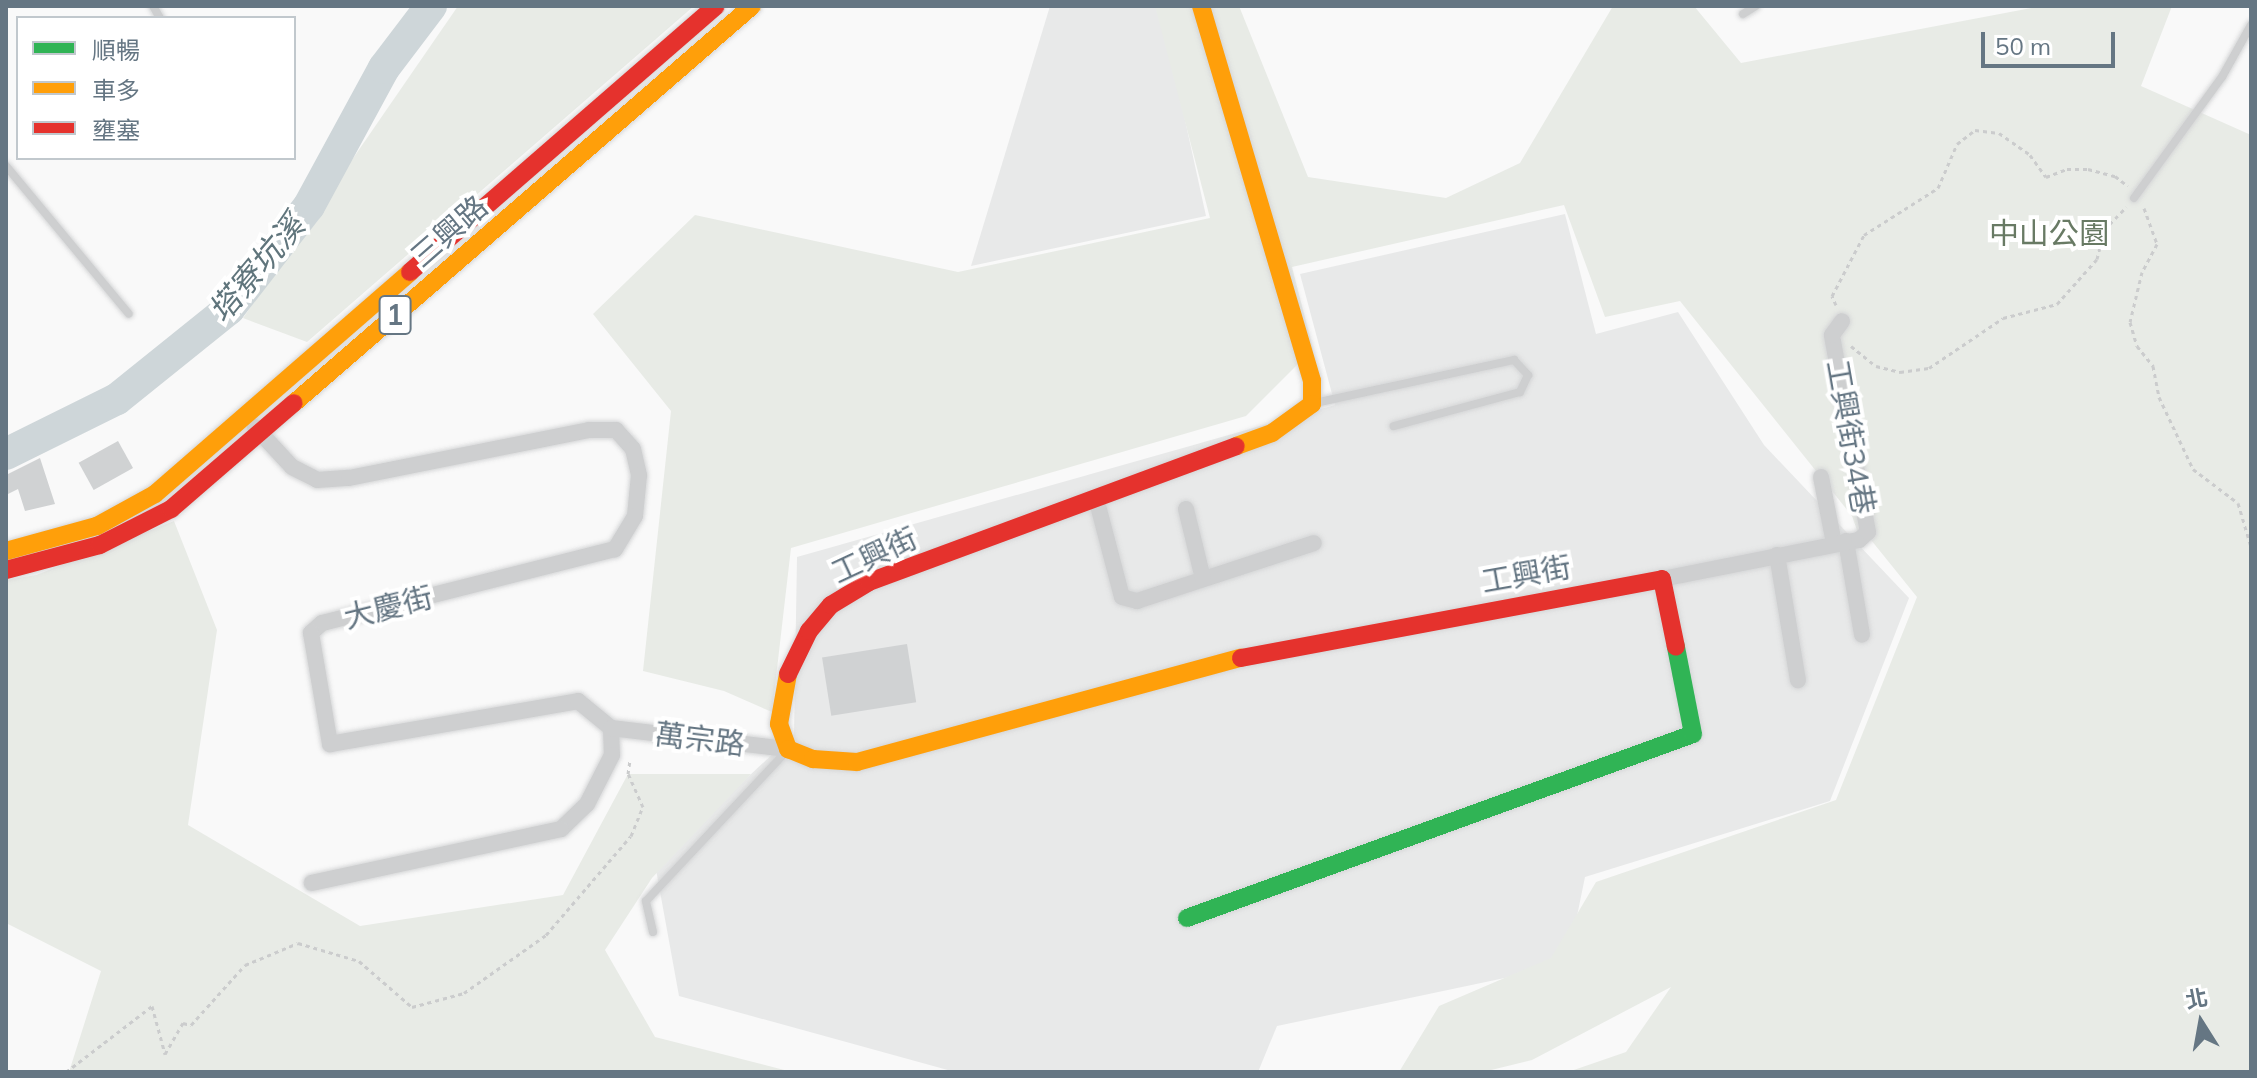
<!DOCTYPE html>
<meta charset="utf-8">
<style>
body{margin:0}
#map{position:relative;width:2257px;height:1078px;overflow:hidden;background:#f9f9f9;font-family:Mulish,"Noto Sans TC",sans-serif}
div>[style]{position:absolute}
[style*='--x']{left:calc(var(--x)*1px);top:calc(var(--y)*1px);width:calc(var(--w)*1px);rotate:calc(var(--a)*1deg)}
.built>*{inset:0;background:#e8e9e9}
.green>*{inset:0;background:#e8ebe6}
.river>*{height:32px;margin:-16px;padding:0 16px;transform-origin:16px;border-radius:16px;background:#ced6d9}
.building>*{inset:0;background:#d0d2d3;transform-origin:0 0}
.path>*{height:3px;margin-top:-1.5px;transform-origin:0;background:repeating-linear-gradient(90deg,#cbcccd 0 4px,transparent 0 8px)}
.roads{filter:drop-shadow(0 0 2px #d5d6d7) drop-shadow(0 0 2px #d5d6d7)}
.lane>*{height:8px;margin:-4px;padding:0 4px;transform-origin:4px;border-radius:4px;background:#cecfd0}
.street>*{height:16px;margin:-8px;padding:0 8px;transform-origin:8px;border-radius:8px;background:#cecfd0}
.fast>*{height:18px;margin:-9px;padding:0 9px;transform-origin:9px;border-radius:9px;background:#30b455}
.slow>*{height:18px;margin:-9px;padding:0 9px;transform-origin:9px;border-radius:9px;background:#ff9f0a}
.jam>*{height:18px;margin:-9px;padding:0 9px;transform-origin:9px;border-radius:9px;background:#e5322d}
span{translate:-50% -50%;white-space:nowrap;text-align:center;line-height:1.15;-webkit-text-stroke:8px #fff;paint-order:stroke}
.shield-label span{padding:2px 6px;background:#fff;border:2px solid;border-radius:6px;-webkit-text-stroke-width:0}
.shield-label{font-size:28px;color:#657683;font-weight:700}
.street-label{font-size:30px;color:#657683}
.park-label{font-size:30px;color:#687a64}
.water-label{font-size:32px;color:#60757c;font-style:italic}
.frame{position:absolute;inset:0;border:8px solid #657683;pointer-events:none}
.legend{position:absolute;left:16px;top:16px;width:280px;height:144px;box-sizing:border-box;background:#fff;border:2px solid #c1c8cd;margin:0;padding:10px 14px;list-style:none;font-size:24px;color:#657683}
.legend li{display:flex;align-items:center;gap:16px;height:40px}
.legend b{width:40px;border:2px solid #c1c8cd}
.north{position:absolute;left:2161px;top:982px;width:80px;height:80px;-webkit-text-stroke:6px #fff;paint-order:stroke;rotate:349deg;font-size:22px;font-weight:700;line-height:32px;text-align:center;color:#657683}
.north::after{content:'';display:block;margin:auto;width:28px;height:36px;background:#657683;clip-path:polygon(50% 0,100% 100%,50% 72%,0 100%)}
.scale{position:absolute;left:1981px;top:32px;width:134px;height:36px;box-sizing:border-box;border:4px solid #657683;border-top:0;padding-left:10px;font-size:24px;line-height:28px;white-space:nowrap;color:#657683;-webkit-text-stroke:6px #fff;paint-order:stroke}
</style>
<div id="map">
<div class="built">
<div style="clip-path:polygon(1050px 6px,1160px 6px,1206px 216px,971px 266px)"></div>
<div style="clip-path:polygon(1565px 214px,1596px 334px,1678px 312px,1764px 445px,1909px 598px,1830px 801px,1585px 877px,1567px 965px,1277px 1026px,1258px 1072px,955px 1072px,679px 996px,655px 864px,794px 734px,797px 557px,1335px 405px,1300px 274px)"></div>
</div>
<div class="green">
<div style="clip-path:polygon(458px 6px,694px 6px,307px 342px,243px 318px)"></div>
<div style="clip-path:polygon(1155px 6px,1239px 6px,1308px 177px,1446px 198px,1520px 163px,1613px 6px,1694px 6px,1741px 63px,2042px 6px,2172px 6px,2141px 86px,2251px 135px,2251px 1072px,1568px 1072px,1626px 1052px,1671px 987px,1532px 1060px,1483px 1072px,1399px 1072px,1439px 1006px,1551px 958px,1596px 882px,1836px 800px,1917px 597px,1863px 530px,1858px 533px,1852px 516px,1680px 301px,1605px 317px,1564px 205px,1292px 267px,1313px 349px,1246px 416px,791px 548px,772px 712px,724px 691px,643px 671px,671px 411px,593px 314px,695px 215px,958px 272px,1210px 218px)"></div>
<div style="clip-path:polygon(174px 521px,217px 630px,188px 825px,360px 926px,563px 895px,628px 774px,751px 774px,652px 878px,605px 950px,655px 1037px,792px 1072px,69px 1072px,101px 971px,6px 923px,6px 580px,36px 575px)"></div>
</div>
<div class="river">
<div style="--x:6;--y:454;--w:124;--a:-26.4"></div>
<div style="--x:117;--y:399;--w:144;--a:-38.8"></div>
<div style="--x:229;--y:309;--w:130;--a:-52.2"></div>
<div style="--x:309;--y:206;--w:157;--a:-61.5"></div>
<div style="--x:384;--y:68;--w:78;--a:-52.8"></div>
</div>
<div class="building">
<div style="left:118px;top:441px;width:31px;height:45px;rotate:61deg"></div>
<div style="clip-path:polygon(40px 458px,55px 504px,25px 511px,18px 489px,6px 495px,6px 475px)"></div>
<div style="left:907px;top:644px;width:59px;height:86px;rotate:81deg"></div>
</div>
<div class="path">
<div style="--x:2144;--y:208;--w:38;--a:70"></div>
<div style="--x:2157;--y:244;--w:32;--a:118"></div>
<div style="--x:2142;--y:272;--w:51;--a:103.5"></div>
<div style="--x:2130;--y:322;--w:25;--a:74"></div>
<div style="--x:2137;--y:346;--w:26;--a:51"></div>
<div style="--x:2153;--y:366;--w:32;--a:79"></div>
<div style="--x:2159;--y:397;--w:80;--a:64.7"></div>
<div style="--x:2193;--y:469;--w:56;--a:37.1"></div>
<div style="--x:2238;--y:503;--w:46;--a:73.5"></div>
<div style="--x:1836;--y:305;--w:10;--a:-114"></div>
<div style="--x:1832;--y:296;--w:69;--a:-62.3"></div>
<div style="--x:1864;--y:235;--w:88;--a:-32.4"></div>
<div style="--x:1938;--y:188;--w:48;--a:-66.6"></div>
<div style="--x:1957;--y:144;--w:23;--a:-38"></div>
<div style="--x:1975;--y:130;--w:24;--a:7"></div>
<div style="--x:1999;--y:133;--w:38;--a:35"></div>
<div style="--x:2030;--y:155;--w:27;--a:54"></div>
<div style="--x:2046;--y:177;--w:22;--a:-21"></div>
<div style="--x:2067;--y:169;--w:21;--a:0"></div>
<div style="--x:2088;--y:169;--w:28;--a:15"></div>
<div style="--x:2115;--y:176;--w:16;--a:38"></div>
<div style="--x:1851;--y:346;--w:32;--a:39"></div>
<div style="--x:1876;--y:366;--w:25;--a:14"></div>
<div style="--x:1900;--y:372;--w:29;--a:-8"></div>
<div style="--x:1929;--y:368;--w:89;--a:-34"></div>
<div style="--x:2003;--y:318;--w:56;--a:-14.5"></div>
<div style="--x:2057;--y:304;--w:60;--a:-48.4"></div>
<div style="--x:2097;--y:259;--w:30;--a:-76"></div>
<div style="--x:2104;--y:230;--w:32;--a:-46"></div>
<div style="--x:66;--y:1072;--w:108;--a:-37.5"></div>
<div style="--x:152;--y:1006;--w:50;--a:74.8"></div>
<div style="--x:165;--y:1054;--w:36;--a:-60"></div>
<div style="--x:183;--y:1023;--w:8;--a:14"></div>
<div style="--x:191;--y:1025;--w:81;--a:-48"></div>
<div style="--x:245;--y:965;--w:57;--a:-22.5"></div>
<div style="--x:298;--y:943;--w:64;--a:16.4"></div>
<div style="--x:359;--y:961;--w:70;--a:41"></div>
<div style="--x:412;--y:1007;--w:54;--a:-15.1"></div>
<div style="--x:464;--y:993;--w:100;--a:-35.3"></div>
<div style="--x:546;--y:935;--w:130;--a:-49.4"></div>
<div style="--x:631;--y:836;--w:31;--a:-68"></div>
<div style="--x:643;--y:807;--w:36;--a:-114"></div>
<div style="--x:628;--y:774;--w:14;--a:-82"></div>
</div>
<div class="roads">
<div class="lane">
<div style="--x:153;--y:6;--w:14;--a:60"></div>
<div style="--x:1743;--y:14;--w:15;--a:-32"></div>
<div style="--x:6;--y:166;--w:192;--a:50.3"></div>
<div style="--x:2134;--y:198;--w:150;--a:-54"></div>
<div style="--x:2222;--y:77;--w:60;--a:-60.9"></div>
<div style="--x:1315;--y:403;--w:204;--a:-12.2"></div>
<div style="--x:1514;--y:360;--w:21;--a:47"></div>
<div style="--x:1528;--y:375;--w:19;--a:115"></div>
<div style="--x:1520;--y:392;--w:131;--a:164.9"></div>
<div style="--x:653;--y:932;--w:32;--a:-103"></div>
<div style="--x:646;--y:901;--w:207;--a:-46.8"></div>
</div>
<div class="street">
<div style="--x:255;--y:427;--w:54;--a:47.2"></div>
<div style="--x:292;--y:467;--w:28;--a:27"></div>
<div style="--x:317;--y:480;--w:32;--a:-4"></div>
<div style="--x:349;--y:478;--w:245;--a:-11.3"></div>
<div style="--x:589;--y:430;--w:27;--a:0"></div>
<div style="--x:616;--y:430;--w:25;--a:48"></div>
<div style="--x:633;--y:449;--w:27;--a:77"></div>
<div style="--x:639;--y:475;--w:41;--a:95.6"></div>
<div style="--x:635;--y:516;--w:39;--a:121"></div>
<div style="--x:615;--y:549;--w:302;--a:165.8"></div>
<div style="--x:322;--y:623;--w:15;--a:138"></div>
<div style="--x:311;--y:633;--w:113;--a:80.3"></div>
<div style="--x:330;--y:744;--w:252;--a:-9.8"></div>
<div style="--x:578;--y:701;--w:43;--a:39.3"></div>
<div style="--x:611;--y:728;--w:27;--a:88"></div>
<div style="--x:612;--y:755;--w:55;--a:117"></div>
<div style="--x:587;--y:804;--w:36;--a:136"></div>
<div style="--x:561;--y:829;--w:255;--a:167.8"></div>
<div style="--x:1821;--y:477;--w:67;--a:78.9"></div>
<div style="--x:1096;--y:498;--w:102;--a:75.3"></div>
<div style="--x:1122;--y:597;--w:16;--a:15"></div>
<div style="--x:1137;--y:601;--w:186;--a:-18.1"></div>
<div style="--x:1186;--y:509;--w:72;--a:76.3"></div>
<div style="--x:1846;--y:541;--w:95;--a:80.3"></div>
<div style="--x:1777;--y:555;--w:127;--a:80.5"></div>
<div style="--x:1662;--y:579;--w:201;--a:-11.2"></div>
<div style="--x:1859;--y:540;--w:12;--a:-42"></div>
<div style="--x:1868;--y:532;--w:200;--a:-100.4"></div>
<div style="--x:1832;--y:335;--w:17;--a:-54"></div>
<div style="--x:611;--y:728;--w:178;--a:6.8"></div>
</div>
<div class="fast">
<div style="--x:1187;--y:918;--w:538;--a:-19.98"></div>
<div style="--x:1693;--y:734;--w:89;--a:-101.1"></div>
</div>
<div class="slow">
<div style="--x:1201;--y:6;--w:391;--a:73.5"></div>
<div style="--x:1312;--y:381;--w:23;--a:90"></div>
<div style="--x:1312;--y:404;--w:49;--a:144.1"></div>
<div style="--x:1272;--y:433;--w:38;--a:160"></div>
<div style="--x:294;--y:403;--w:606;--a:-40.92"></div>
<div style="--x:6;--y:551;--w:94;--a:-15.4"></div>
<div style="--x:97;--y:526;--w:66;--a:-28.9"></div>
<div style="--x:155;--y:494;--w:338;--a:-41"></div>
<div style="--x:788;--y:674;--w:51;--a:100.2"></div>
<div style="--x:779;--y:724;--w:27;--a:70"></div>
<div style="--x:788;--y:749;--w:27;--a:22"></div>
<div style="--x:813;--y:759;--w:44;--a:3.9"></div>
<div style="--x:857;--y:762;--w:398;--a:-15.2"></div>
</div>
<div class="jam">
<div style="--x:410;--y:272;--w:405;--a:-41"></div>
<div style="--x:6;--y:570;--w:97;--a:-14.9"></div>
<div style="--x:100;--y:545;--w:80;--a:-26.9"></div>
<div style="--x:171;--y:509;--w:162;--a:-40.8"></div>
<div style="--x:1241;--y:658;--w:428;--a:-10.6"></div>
<div style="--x:1662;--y:579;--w:69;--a:78.4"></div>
<div style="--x:788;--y:674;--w:48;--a:-64"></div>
<div style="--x:809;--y:631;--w:34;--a:-50"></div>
<div style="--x:831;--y:605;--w:44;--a:-31.2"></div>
<div style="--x:869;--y:582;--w:391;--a:-20.3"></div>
</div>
</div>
<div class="shield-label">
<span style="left:395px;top:315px">1</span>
</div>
<div class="street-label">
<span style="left:449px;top:231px;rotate:-41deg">三興路</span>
<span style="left:1851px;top:437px;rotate:80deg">工興街34巷</span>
<span style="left:874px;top:555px;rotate:-25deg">工興街</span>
<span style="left:1526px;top:574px;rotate:-10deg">工興街</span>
<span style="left:388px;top:607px;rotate:-14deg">大慶街</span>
<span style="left:700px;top:739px;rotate:7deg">萬宗路</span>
</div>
<div class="park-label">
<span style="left:2049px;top:233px">中山公園</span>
</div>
<div class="water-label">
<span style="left:256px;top:268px;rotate:-50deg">塔寮坑溪</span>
</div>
<div class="frame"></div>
<ul class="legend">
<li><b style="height:10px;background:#30b455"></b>順暢</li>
<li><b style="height:10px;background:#ff9f0a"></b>車多</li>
<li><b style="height:10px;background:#e5322d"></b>壅塞</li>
</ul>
<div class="north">北</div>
<div class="scale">50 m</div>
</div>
